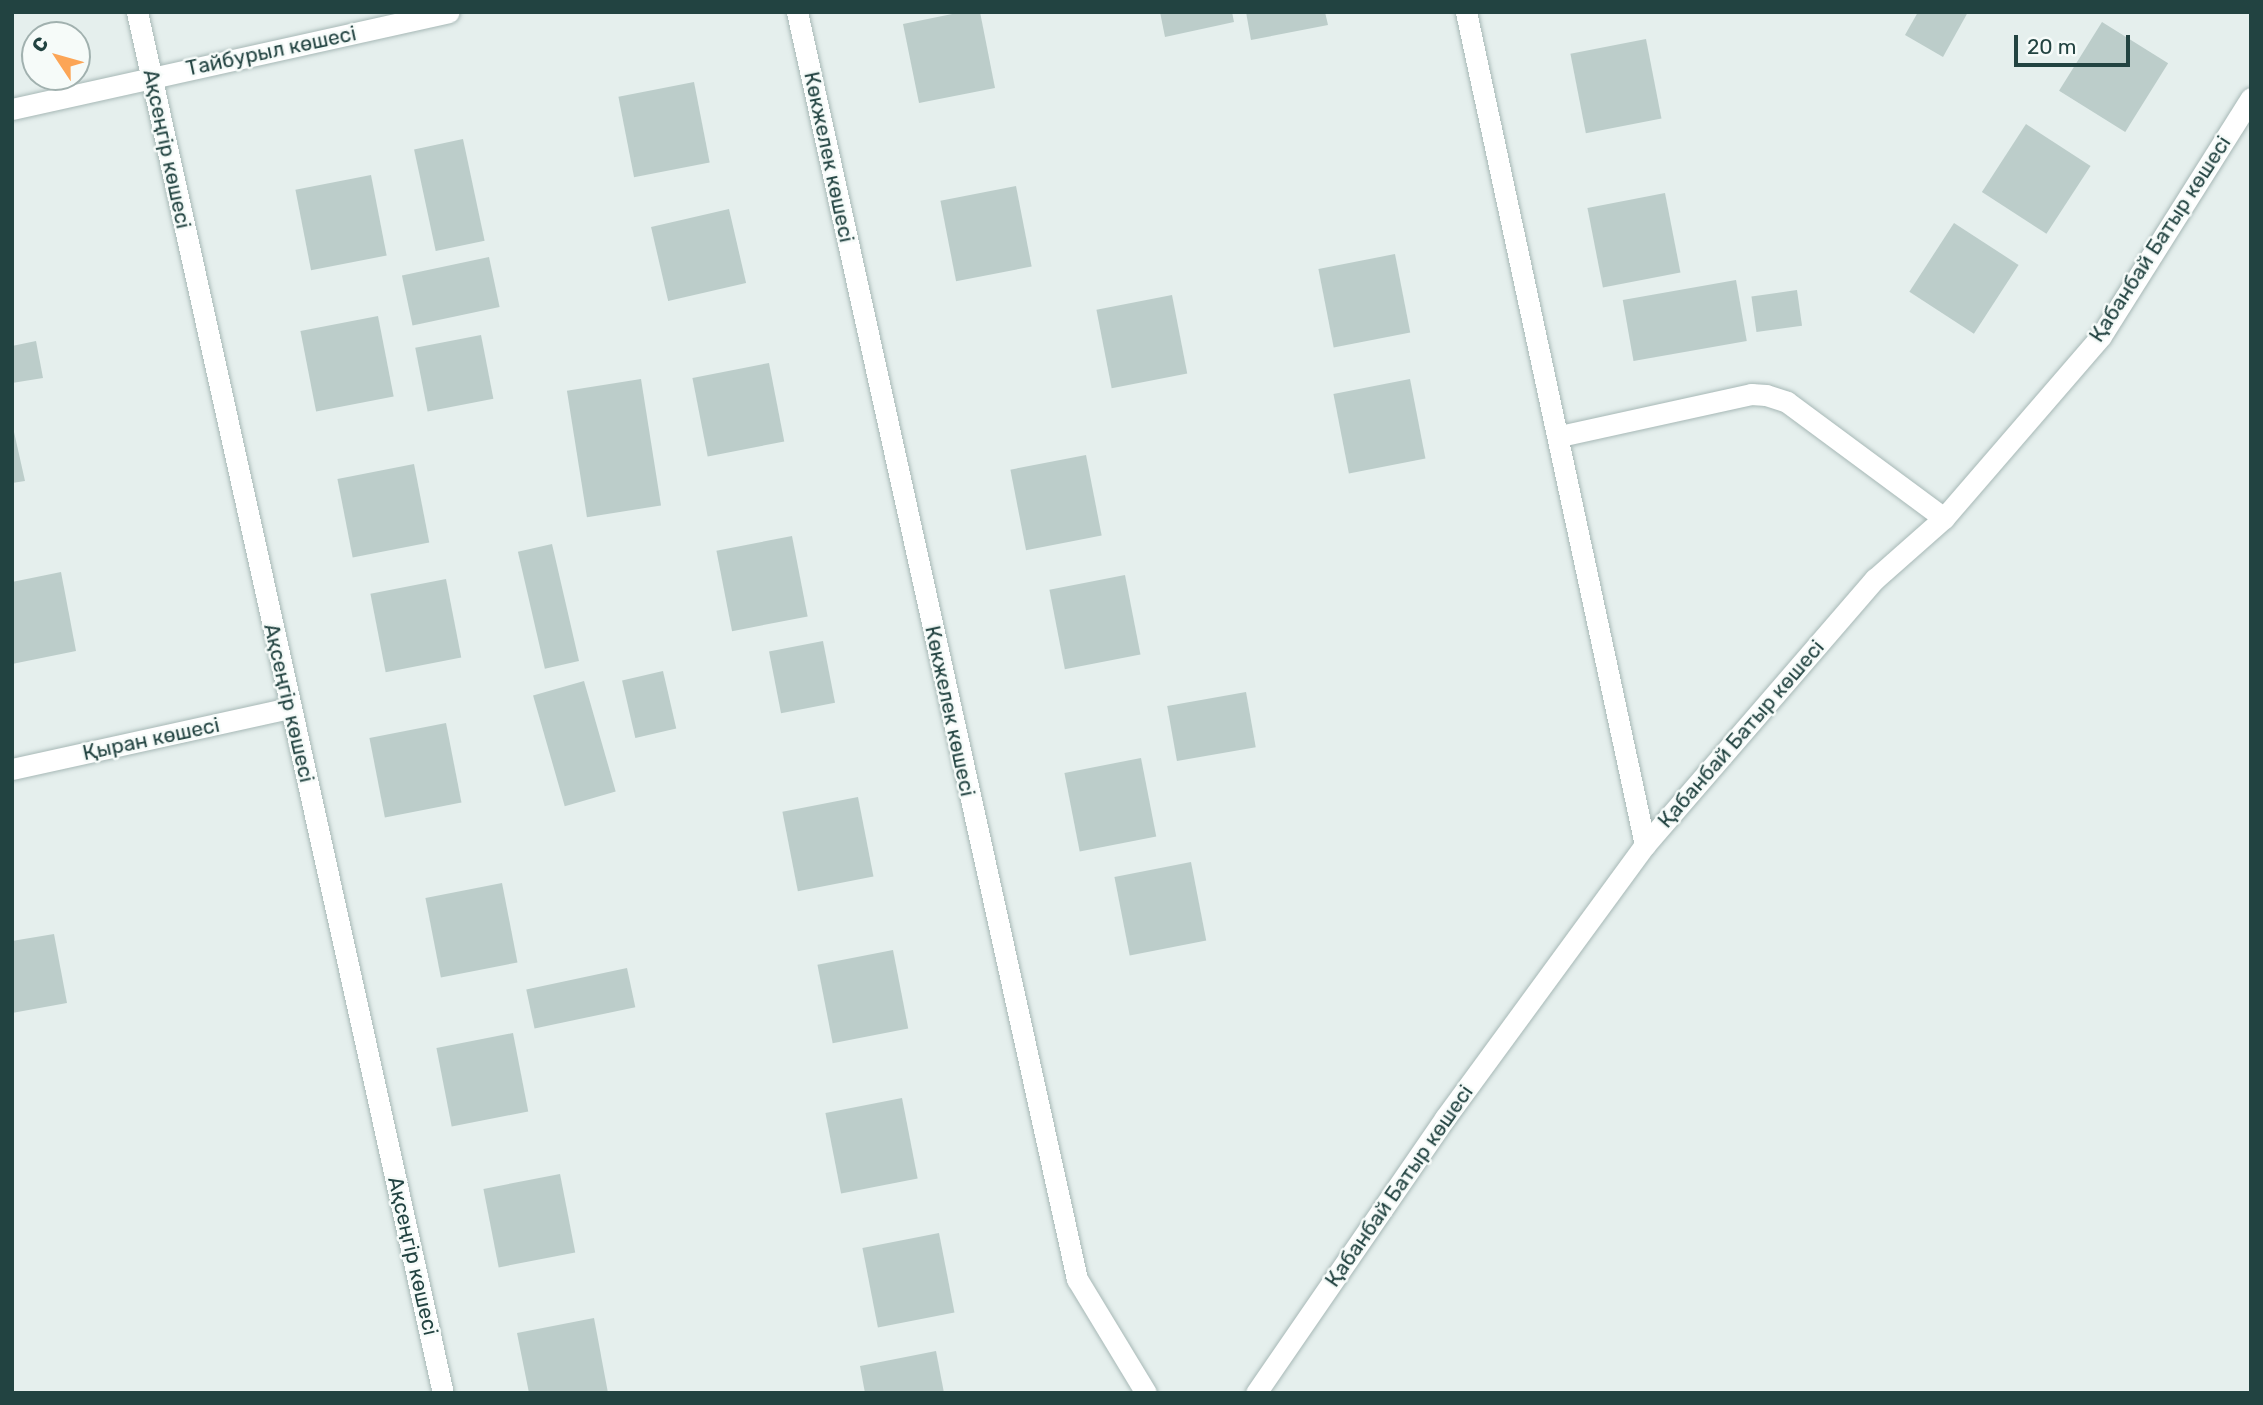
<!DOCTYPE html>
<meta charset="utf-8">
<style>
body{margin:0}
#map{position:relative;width:2263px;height:1405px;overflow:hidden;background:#e5efed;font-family:Rubik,sans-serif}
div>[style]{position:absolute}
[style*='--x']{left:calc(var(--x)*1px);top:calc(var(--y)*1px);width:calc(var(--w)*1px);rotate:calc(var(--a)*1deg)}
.building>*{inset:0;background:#bccdca;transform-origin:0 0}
.roads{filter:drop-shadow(0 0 2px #a7b8b6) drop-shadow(0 0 2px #a7b8b6)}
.street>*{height:21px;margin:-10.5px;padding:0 10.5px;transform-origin:10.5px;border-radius:10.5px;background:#fff}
span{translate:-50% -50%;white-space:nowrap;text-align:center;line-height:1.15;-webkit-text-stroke:5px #f6fbf9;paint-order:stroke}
.street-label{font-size:21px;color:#224341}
.frame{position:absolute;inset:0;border:14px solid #224341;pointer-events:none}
.north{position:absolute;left:21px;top:21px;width:70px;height:70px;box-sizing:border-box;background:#f6fbf9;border:2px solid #a1b1af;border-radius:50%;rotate:306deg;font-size:19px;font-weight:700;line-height:28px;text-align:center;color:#224341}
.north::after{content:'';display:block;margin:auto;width:24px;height:32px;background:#fca556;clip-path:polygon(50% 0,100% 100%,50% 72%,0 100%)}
.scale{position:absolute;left:2014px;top:35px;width:116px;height:32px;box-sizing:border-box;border:4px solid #224341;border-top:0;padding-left:9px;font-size:21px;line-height:24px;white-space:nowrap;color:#224341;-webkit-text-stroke:5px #f6fbf9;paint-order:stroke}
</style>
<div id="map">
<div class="building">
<div style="clip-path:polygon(962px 12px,980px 12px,995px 88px,919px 103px,903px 24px)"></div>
<div style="clip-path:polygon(1160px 12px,1232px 12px,1234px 22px,1165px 37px)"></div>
<div style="clip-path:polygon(1246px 12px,1325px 12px,1328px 25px,1251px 40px)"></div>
<div style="clip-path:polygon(1918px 12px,1968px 12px,1943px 57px,1905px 35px)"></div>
<div style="left:2102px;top:22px;width:78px;height:81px;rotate:32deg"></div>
<div style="left:1646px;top:39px;width:81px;height:77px;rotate:79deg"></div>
<div style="left:694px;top:82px;width:82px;height:77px;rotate:79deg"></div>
<div style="left:2026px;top:124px;width:77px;height:81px;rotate:33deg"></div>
<div style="left:463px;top:139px;width:104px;height:50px;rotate:78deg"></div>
<div style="left:371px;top:175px;width:82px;height:77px;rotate:79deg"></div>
<div style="left:1016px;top:186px;width:82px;height:77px;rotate:79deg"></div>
<div style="left:1665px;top:193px;width:81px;height:79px;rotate:79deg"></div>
<div style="left:729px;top:209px;width:76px;height:80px;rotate:77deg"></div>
<div style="left:1954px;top:223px;width:77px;height:82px;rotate:33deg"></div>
<div style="left:1395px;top:254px;width:80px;height:78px;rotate:79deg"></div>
<div style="left:489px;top:257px;width:51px;height:89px;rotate:78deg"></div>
<div style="left:1736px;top:280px;width:62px;height:115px;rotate:80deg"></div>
<div style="left:1797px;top:290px;width:36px;height:46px;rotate:82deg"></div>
<div style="left:1172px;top:295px;width:80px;height:77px;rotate:79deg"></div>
<div style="left:378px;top:316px;width:82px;height:79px;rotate:79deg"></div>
<div style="left:481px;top:335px;width:65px;height:67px;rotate:79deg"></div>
<div style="clip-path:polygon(36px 341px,43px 378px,12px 383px,12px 346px)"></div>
<div style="left:769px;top:363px;width:80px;height:78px;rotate:79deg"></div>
<div style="left:641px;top:379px;width:128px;height:75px;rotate:81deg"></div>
<div style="left:1410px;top:379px;width:81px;height:78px;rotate:79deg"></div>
<div style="clip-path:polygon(12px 423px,25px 481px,12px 483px)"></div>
<div style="left:1086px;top:455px;width:82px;height:77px;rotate:79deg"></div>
<div style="left:414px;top:464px;width:80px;height:78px;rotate:79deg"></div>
<div style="left:792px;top:536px;width:82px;height:77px;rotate:79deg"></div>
<div style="left:552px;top:544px;width:120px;height:35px;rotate:77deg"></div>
<div style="clip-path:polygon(61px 572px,76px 651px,12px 664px,12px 582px)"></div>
<div style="left:1125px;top:575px;width:81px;height:77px;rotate:79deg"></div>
<div style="left:446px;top:579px;width:80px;height:77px;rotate:79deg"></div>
<div style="left:823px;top:641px;width:63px;height:55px;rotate:79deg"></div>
<div style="left:663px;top:671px;width:59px;height:42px;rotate:77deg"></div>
<div style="left:584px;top:681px;width:115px;height:53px;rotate:74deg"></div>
<div style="left:1246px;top:692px;width:56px;height:80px;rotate:80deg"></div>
<div style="left:446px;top:723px;width:81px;height:78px;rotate:79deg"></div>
<div style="left:1141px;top:758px;width:80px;height:78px;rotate:79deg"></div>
<div style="left:858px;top:797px;width:81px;height:77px;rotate:79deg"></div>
<div style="left:1191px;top:862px;width:80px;height:78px;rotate:79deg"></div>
<div style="left:502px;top:883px;width:81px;height:78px;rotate:79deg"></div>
<div style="clip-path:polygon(54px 934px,67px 1003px,12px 1013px,12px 941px)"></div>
<div style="left:893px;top:950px;width:80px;height:77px;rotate:79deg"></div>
<div style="left:627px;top:968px;width:40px;height:103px;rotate:78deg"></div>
<div style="left:513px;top:1033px;width:80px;height:78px;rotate:79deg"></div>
<div style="left:902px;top:1098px;width:82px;height:78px;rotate:79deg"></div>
<div style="left:560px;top:1174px;width:80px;height:78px;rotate:79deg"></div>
<div style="left:939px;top:1233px;width:81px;height:78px;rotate:79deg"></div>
<div style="clip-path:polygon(594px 1318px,608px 1393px,529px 1393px,517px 1333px)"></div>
<div style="clip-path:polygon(936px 1351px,944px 1393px,865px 1393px,860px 1366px)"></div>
</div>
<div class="roads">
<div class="street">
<div style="--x:137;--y:12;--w:1414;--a:77.51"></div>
<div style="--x:797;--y:12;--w:1298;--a:77.54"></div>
<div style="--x:1077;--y:1279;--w:133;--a:58.8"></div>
<div style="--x:1466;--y:12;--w:852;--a:77.87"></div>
<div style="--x:12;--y:109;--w:447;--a:-12.5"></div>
<div style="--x:1560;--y:436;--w:196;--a:-12.4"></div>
<div style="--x:1751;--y:394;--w:15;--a:4"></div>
<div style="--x:1766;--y:395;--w:22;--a:18"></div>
<div style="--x:1787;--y:402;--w:195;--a:36.5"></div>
<div style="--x:12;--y:769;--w:285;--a:-12.4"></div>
<div style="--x:1256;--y:1393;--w:334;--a:-55.5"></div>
<div style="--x:1445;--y:1118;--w:338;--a:-53.8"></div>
<div style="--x:1645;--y:845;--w:352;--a:-49.2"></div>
<div style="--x:1875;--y:579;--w:92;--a:-41.5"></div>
<div style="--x:1944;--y:518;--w:240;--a:-49.2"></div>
<div style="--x:2101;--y:336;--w:281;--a:-57.8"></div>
</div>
</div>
<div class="street-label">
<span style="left:271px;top:51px;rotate:-12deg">Тайбурыл көшесі</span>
<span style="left:167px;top:149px;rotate:78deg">Ақсеңгір көшесі</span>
<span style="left:829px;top:157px;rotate:78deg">Көкжелек көшесі</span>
<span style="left:2160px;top:239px;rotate:-57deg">Қабанбай Батыр көшесі</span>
<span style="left:289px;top:703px;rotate:77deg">Ақсеңгір көшесі</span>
<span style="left:950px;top:711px;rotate:78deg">Көкжелек көшесі</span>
<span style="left:1741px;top:734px;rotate:-49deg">Қабанбай Батыр көшесі</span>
<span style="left:151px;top:739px;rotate:-12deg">Қыран көшесі</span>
<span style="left:1399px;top:1186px;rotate:-55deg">Қабанбай Батыр көшесі</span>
<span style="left:413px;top:1256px;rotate:77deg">Ақсеңгір көшесі</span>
</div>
<div class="frame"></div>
<div class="north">С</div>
<div class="scale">20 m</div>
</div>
